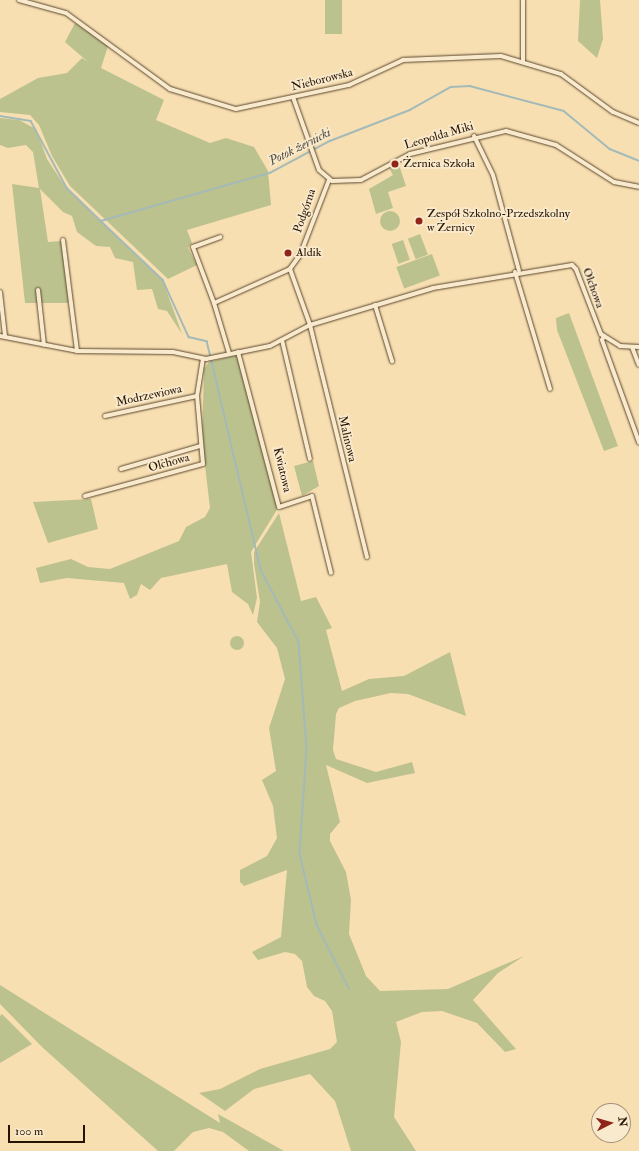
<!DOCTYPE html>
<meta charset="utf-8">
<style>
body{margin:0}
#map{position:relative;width:639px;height:1151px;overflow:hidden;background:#f8dfb2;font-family:"IM FELL Double Pica",serif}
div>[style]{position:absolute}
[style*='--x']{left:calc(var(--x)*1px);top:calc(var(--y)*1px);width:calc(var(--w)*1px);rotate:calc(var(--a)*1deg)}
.green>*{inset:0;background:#bcc28d;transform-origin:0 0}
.round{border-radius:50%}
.stream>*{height:1.5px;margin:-0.75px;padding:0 0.75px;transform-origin:0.75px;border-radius:0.75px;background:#a3bab8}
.roads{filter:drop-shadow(0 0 1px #5a472e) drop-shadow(0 0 1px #5a472e)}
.street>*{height:4px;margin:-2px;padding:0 2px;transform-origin:2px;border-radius:2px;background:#faeacd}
.dots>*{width:11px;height:11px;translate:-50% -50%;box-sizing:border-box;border:2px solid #faeacd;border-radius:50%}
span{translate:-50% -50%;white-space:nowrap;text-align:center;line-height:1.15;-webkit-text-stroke:3.5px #faeacd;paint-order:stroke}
.street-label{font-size:12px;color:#251402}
.poi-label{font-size:12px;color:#251402}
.left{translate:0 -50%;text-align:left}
.water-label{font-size:13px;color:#514e42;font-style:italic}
.north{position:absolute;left:591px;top:1103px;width:40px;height:40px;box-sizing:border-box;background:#faeacd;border:1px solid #a5947c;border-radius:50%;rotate:84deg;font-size:11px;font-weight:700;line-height:16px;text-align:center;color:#251402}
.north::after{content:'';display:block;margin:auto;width:14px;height:18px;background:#8f2418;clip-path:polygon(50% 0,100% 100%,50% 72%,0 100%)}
.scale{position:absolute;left:8px;top:1125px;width:77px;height:18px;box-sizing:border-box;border:2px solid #251402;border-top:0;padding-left:5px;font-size:12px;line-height:14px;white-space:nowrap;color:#251402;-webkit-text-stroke:3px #faeacd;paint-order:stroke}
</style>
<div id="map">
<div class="green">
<div style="left:325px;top:0;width:17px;height:34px"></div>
<div style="clip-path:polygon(580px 0,600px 0,603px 39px,597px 58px,578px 41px)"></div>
<div style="clip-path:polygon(75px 23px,108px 46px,101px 68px,164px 100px,156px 120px,210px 143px,226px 138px,254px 147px,268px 171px,271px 205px,187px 230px,192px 243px,188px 248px,197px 265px,168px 279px,70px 186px,52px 156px,39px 125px,30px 115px,0 112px,0 99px,38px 78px,67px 73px,82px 58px,88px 62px,65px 42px)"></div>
<div style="clip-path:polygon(0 118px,19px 120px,36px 129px,47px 159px,66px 188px,163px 281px,182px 334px,167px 311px,158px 309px,152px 289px,137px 290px,133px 262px,115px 258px,110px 247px,96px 246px,77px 232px,72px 216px,63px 212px,40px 189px,48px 242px,61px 241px,69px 303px,25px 303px,12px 184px,39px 188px,33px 152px,26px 145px,8px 148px,0 145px)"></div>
<div style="clip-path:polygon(399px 165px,406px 186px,388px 192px,393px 208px,376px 214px,369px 189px,393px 175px,389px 168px)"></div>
<div class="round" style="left:380px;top:211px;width:20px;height:20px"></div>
<div style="left:420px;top:234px;width:22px;height:13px;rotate:69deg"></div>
<div style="left:403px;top:240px;width:21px;height:12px;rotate:71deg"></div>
<div style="left:432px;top:254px;width:23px;height:38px;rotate:70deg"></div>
<div style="clip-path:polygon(569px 313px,618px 446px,604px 451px,557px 330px,556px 318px)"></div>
<div style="clip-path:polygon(237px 355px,278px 508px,251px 552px,257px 598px,253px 615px,248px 604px,232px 592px,227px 564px,161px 578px,150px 590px,141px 584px,137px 595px,130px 599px,124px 583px,67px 578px,40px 583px,36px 568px,71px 559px,88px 567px,110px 569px,179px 541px,186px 527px,205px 517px,210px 508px,202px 440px,204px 369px,209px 362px)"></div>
<div style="clip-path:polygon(313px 461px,319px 486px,302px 496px,294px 466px)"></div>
<div style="clip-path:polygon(91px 499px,98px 529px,48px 543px,33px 502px)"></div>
<div style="clip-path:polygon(279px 513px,301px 601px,316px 597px,332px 628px,326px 630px,342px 691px,369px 679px,404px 676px,450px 652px,466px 716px,408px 694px,391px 693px,355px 701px,339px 708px,336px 714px,333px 750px,336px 759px,376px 772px,412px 762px,415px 773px,367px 783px,326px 765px,340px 822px,330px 834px,330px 841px,346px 872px,351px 900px,349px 934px,366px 976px,380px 991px,448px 989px,524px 956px,498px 973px,473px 1000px,516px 1049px,505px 1052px,477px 1023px,442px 1011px,422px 1012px,396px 1022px,401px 1042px,394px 1117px,416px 1151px,351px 1151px,335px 1101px,310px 1074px,254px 1089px,225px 1111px,199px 1093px,220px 1089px,260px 1069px,330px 1049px,337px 1042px,332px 1011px,325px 1001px,314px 996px,307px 987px,302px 961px,295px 954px,285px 952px,258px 960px,252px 952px,281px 937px,287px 870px,244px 886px,240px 882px,240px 870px,267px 856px,277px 838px,273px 806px,262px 780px,276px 771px,269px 728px,285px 679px,277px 648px,257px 622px,260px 602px,254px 564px,254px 552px)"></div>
<div class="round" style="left:230px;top:636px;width:14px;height:14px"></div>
<div style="clip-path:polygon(0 985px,220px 1123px,218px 1114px,284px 1151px,249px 1151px,223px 1132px,209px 1128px,193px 1132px,174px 1151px,158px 1151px,42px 1047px,0 1004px)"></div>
<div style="clip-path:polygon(2px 1014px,32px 1044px,0 1063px,0 1016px)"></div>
</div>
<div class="stream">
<div style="--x:0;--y:116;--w:31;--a:9"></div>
<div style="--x:31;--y:121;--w:76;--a:61.8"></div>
<div style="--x:67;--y:188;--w:47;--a:44.1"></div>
<div style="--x:101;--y:221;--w:176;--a:-15.9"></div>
<div style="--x:270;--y:173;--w:68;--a:-28.1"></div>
<div style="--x:330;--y:141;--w:86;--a:-21.2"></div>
<div style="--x:410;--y:110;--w:47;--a:-29.3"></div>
<div style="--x:451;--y:87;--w:19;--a:-3"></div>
<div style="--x:470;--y:86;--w:97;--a:14.9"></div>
<div style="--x:564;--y:111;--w:60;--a:39.6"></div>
<div style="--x:610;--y:149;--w:31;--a:22"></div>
<div style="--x:101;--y:221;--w:86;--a:43.6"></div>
<div style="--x:163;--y:280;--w:63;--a:65.5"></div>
<div style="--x:189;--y:337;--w:18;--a:13"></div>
<div style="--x:207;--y:341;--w:235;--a:76.7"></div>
<div style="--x:261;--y:570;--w:81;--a:62.2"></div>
<div style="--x:299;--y:642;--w:106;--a:85.7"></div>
<div style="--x:307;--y:748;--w:106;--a:93.8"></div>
<div style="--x:300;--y:854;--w:73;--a:76.5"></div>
<div style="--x:317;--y:925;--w:71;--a:63.1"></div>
</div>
<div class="roads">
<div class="street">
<div style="--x:19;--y:0;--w:49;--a:15.5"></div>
<div style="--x:66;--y:13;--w:129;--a:36.2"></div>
<div style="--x:170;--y:89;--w:69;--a:16.9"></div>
<div style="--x:236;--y:109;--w:116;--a:-12"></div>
<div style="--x:349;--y:85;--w:60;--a:-24.8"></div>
<div style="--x:403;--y:60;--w:98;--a:-2.3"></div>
<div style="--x:501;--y:56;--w:63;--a:16.7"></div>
<div style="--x:561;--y:74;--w:64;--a:36.2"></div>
<div style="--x:613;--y:112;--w:28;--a:23"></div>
<div style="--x:523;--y:0;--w:61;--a:90"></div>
<div style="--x:293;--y:97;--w:77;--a:70.4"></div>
<div style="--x:319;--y:170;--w:17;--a:40"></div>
<div style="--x:332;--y:181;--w:29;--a:-2"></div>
<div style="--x:361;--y:180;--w:55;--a:-28"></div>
<div style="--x:410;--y:154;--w:99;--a:-13.5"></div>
<div style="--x:506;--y:131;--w:52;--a:15.6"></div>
<div style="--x:556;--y:145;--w:69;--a:32.5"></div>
<div style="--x:614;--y:182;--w:25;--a:11"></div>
<div style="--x:474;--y:136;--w:43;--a:64"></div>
<div style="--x:493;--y:175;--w:99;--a:74.8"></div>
<div style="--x:329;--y:180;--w:80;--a:111.1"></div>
<div style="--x:300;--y:255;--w:17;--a:126"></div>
<div style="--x:290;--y:269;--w:59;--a:70.3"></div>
<div style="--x:310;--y:325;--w:239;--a:76.2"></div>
<div style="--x:63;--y:240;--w:112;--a:82.8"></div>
<div style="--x:515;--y:272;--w:122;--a:73.3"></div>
<div style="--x:38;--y:290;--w:55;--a:83.8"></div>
<div style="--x:0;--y:292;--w:44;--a:83.5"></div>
<div style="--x:214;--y:303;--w:60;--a:-110.6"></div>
<div style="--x:193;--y:247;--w:29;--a:-20"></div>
<div style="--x:375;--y:305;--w:59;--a:73.1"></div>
<div style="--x:0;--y:336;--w:78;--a:11"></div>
<div style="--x:77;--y:351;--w:96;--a:0.6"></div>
<div style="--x:173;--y:352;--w:34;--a:12"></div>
<div style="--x:206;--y:359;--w:65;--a:-11.5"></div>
<div style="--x:270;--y:346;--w:45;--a:-27.7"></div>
<div style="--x:310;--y:325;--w:128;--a:-16.7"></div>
<div style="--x:433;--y:288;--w:141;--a:-9.4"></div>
<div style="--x:572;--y:265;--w:6;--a:45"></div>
<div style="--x:576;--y:269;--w:70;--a:69"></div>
<div style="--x:601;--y:334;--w:22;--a:32"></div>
<div style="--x:620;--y:346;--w:19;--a:3"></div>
<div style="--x:604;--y:336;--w:4;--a:117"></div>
<div style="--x:602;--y:340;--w:109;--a:70.1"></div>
<div style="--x:282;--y:340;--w:122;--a:76.8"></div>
<div style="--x:632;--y:347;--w:19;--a:69"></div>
<div style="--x:238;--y:352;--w:160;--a:75.2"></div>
<div style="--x:279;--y:507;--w:35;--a:-18"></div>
<div style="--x:312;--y:496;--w:79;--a:76.1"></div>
<div style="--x:229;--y:353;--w:52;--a:-106.7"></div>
<div style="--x:214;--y:303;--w:83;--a:-24.1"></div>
<div style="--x:105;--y:416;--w:94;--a:-12.3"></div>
<div style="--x:121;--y:469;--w:82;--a:-16.2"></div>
<div style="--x:85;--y:496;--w:122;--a:-15.2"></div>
<div style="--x:203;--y:464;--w:68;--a:-95"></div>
<div style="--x:197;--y:396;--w:37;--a:-81"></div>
</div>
</div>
<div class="dots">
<div style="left:395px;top:164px;background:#8f2418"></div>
<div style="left:419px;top:221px;background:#8f2418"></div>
<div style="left:288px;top:253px;background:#8f2418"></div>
</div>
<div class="street-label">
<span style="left:322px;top:80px;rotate:-14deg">Nieborowska</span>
<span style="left:439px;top:136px;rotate:-16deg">Leopolda Miki</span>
<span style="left:305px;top:211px;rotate:-71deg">Podgórna</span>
<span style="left:593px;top:288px;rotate:70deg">Olchowa</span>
<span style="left:149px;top:396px;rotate:-12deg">Modrzewiowa</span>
<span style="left:347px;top:439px;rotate:77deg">Malinowa</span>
<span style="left:169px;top:463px;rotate:-15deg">Olchowa</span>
<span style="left:282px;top:470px;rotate:77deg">Kwiatowa</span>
</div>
<div class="poi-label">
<span class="left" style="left:403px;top:164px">Żernica Szkoła</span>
<span class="left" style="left:427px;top:221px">Zespół Szkolno-Przedszkolny<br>w Żernicy</span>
<span class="left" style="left:296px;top:253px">Aldik</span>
</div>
<div class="water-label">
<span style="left:300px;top:147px;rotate:-27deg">Potok żernicki</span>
</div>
<div class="north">N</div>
<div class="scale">100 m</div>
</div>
